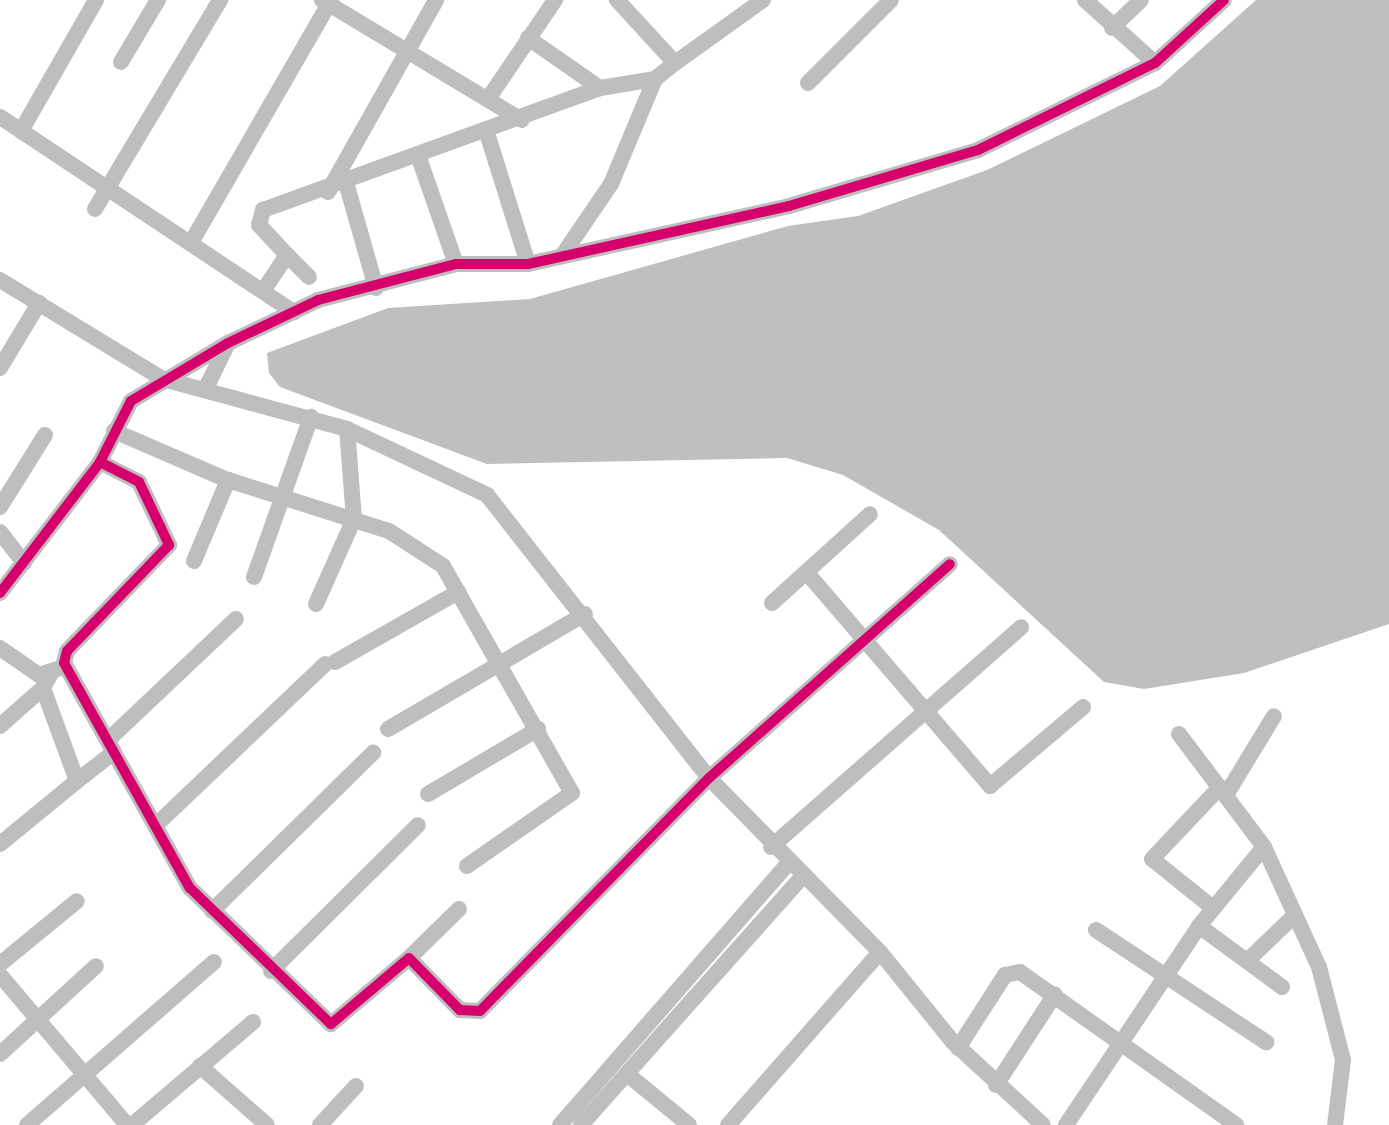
<!DOCTYPE html>
<style>
body{margin:0}
#map{position:relative;width:1389px;height:1125px;overflow:hidden;background:#fff;font-family:"IBM Plex Sans",sans-serif}
div>[style]{position:absolute}
[style*='--x']{left:calc(var(--x)*1px);top:calc(var(--y)*1px);width:calc(var(--w)*1px);rotate:calc(var(--a)*1deg)}
.water>*{inset:0;background:#bfbfbf}
.minor>*{height:16px;margin:-8px;padding:0 8px;transform-origin:8px;border-radius:8px;background:#bebebe}
.cycleway>*{height:10px;margin:-5px;padding:0 5px;transform-origin:5px;border-radius:5px;background:#d6006c}
span{translate:-50% -50%;white-space:nowrap;text-align:center;line-height:1.15;-webkit-text-stroke:6px #fff;paint-order:stroke}
</style>
<div id="map">
<div class="water">
<div style="clip-path:polygon(1256px 0,1389px 0,1389px 624px,1244px 673px,1144px 689px,1104px 682px,939px 530px,843px 475px,787px 458px,487px 464px,280px 387px,269px 373px,267px 353px,388px 308px,530px 299px,788px 226px,858px 216px,987px 170px,1160px 86px)"></div>
</div>
<div class="minor">
<div style="--x:322;--y:0;--w:233;--a:31"></div>
<div style="--x:1085;--y:0;--w:94;--a:42"></div>
<div style="--x:1112;--y:28;--w:40;--a:-44"></div>
<div style="--x:528;--y:38;--w:88;--a:34.8"></div>
<div style="--x:121;--y:62;--w:72;--a:-59.2"></div>
<div style="--x:675;--y:63;--w:108;--a:-35.6"></div>
<div style="--x:808;--y:83;--w:117;--a:-45"></div>
<div style="--x:488;--y:99;--w:120;--a:-55.9"></div>
<div style="--x:0;--y:117;--w:353;--a:33.6"></div>
<div style="--x:21;--y:131;--w:151;--a:-60.2"></div>
<div style="--x:487;--y:133;--w:137;--a:72.6"></div>
<div style="--x:419;--y:158;--w:112;--a:70.8"></div>
<div style="--x:347;--y:186;--w:106;--a:74.1"></div>
<div style="--x:328;--y:192;--w:220;--a:-60.6"></div>
<div style="--x:95;--y:209;--w:244;--a:-59.1"></div>
<div style="--x:192;--y:241;--w:278;--a:-60"></div>
<div style="--x:287;--y:255;--w:31;--a:45"></div>
<div style="--x:562;--y:256;--w:87;--a:-55.8"></div>
<div style="--x:611;--y:184;--w:114;--a:-67.3"></div>
<div style="--x:655;--y:79;--w:26;--a:-39"></div>
<div style="--x:675;--y:63;--w:86;--a:-132.6"></div>
<div style="--x:0;--y:280;--w:191;--a:31.3"></div>
<div style="--x:163;--y:379;--w:191;--a:15.2"></div>
<div style="--x:347;--y:429;--w:155;--a:25.2"></div>
<div style="--x:487;--y:495;--w:360;--a:51.9"></div>
<div style="--x:709;--y:778;--w:244;--a:45.5"></div>
<div style="--x:880;--y:952;--w:116;--a:51"></div>
<div style="--x:953;--y:1042;--w:122;--a:42.7"></div>
<div style="--x:263;--y:291;--w:43;--a:-56.3"></div>
<div style="--x:287;--y:255;--w:41;--a:-133"></div>
<div style="--x:259;--y:225;--w:16;--a:-75"></div>
<div style="--x:263;--y:210;--w:358;--a:-19.9"></div>
<div style="--x:600;--y:88;--w:56;--a:-9.3"></div>
<div style="--x:0;--y:368;--w:76;--a:-59"></div>
<div style="--x:205;--y:390;--w:52;--a:-63.9"></div>
<div style="--x:114;--y:431;--w:124;--a:23.3"></div>
<div style="--x:228;--y:480;--w:169;--a:17.6"></div>
<div style="--x:389;--y:531;--w:64;--a:32.9"></div>
<div style="--x:443;--y:566;--w:261;--a:60.4"></div>
<div style="--x:572;--y:793;--w:128;--a:145.2"></div>
<div style="--x:100;--y:462;--w:44;--a:27.1"></div>
<div style="--x:139;--y:482;--w:70;--a:64.5"></div>
<div style="--x:169;--y:545;--w:147;--a:133.9"></div>
<div style="--x:67;--y:651;--w:12;--a:104"></div>
<div style="--x:64;--y:663;--w:258;--a:60.8"></div>
<div style="--x:190;--y:888;--w:196;--a:44"></div>
<div style="--x:331;--y:1024;--w:102;--a:-40.2"></div>
<div style="--x:409;--y:958;--w:73;--a:45.6"></div>
<div style="--x:460;--y:1010;--w:20;--a:3"></div>
<div style="--x:480;--y:1011;--w:327;--a:-45.5"></div>
<div style="--x:709;--y:778;--w:322;--a:-41.6"></div>
<div style="--x:0;--y:507;--w:85;--a:-58"></div>
<div style="--x:0;--y:532;--w:39;--a:52"></div>
<div style="--x:194;--y:561;--w:88;--a:-67.2"></div>
<div style="--x:807;--y:573;--w:281;--a:49.3"></div>
<div style="--x:990;--y:786;--w:122;--a:-40.3"></div>
<div style="--x:254;--y:577;--w:170;--a:-70.4"></div>
<div style="--x:0;--y:593;--w:165;--a:-52.6"></div>
<div style="--x:100;--y:462;--w:68;--a:-63.1"></div>
<div style="--x:131;--y:401;--w:113;--a:-30.9"></div>
<div style="--x:228;--y:343;--w:100;--a:-25.5"></div>
<div style="--x:318;--y:300;--w:143;--a:-14.6"></div>
<div style="--x:456;--y:264;--w:72;--a:0"></div>
<div style="--x:528;--y:264;--w:267;--a:-12.5"></div>
<div style="--x:789;--y:206;--w:197;--a:-16.5"></div>
<div style="--x:978;--y:150;--w:197;--a:-26.2"></div>
<div style="--x:1155;--y:63;--w:93;--a:-42.4"></div>
<div style="--x:772;--y:603;--w:132;--a:-42.2"></div>
<div style="--x:316;--y:604;--w:93;--a:-65.9"></div>
<div style="--x:354;--y:519;--w:90;--a:-94.4"></div>
<div style="--x:0;--y:648;--w:47;--a:34.7"></div>
<div style="--x:39;--y:675;--w:19;--a:-18"></div>
<div style="--x:335;--y:662;--w:142;--a:-29.6"></div>
<div style="--x:0;--y:726;--w:57;--a:-41.5"></div>
<div style="--x:388;--y:729;--w:228;--a:-30.3"></div>
<div style="--x:1179;--y:734;--w:141;--a:53"></div>
<div style="--x:1264;--y:847;--w:132;--a:65.4"></div>
<div style="--x:1319;--y:967;--w:96;--a:75.5"></div>
<div style="--x:1343;--y:1060;--w:65;--a:97"></div>
<div style="--x:108;--y:740;--w:176;--a:-43.4"></div>
<div style="--x:77;--y:781;--w:47;--a:-38.1"></div>
<div style="--x:428;--y:794;--w:128;--a:-30.6"></div>
<div style="--x:1226;--y:795;--w:92;--a:-58.7"></div>
<div style="--x:155;--y:826;--w:235;--a:-43.6"></div>
<div style="--x:0;--y:844;--w:99;--a:-39.3"></div>
<div style="--x:77;--y:781;--w:99;--a:-110.1"></div>
<div style="--x:43;--y:688;--w:17;--a:-62"></div>
<div style="--x:771;--y:847;--w:333;--a:-41.3"></div>
<div style="--x:1213;--y:908;--w:78;--a:-141.2"></div>
<div style="--x:1152;--y:859;--w:99;--a:-46.6"></div>
<div style="--x:212;--y:911;--w:226;--a:-44.5"></div>
<div style="--x:1199;--y:926;--w:103;--a:36.3"></div>
<div style="--x:1096;--y:930;--w:204;--a:33.4"></div>
<div style="--x:409;--y:958;--w:70;--a:-44.4"></div>
<div style="--x:1247;--y:961;--w:66;--a:-43.8"></div>
<div style="--x:0;--y:964;--w:99;--a:-39.3"></div>
<div style="--x:271;--y:971;--w:207;--a:-44.8"></div>
<div style="--x:0;--y:975;--w:197;--a:49.7"></div>
<div style="--x:958;--y:1048;--w:87;--a:-57.2"></div>
<div style="--x:1005;--y:975;--w:15;--a:-11"></div>
<div style="--x:1020;--y:972;--w:265;--a:35.3"></div>
<div style="--x:0;--y:1054;--w:130;--a:-42.5"></div>
<div style="--x:200;--y:1066;--w:89;--a:41.4"></div>
<div style="--x:627;--y:1074;--w:80;--a:39.4"></div>
<div style="--x:996;--y:1085;--w:108;--a:-57"></div>
<div style="--x:27;--y:1125;--w:248;--a:-41.1"></div>
<div style="--x:132;--y:1125;--w:159;--a:-40.4"></div>
<div style="--x:320;--y:1125;--w:53;--a:-47.3"></div>
<div style="--x:560;--y:1125;--w:347;--a:-48.9"></div>
<div style="--x:581;--y:1125;--w:331;--a:-48.3"></div>
<div style="--x:728;--y:1125;--w:230;--a:-48.7"></div>
<div style="--x:1066;--y:1125;--w:239;--a:-56.2"></div>
<div style="--x:1199;--y:926;--w:102;--a:-50.6"></div>
</div>
<div class="cycleway">
<div style="--x:100;--y:462;--w:44;--a:27.1"></div>
<div style="--x:139;--y:482;--w:70;--a:64.5"></div>
<div style="--x:169;--y:545;--w:147;--a:133.9"></div>
<div style="--x:67;--y:651;--w:12;--a:104"></div>
<div style="--x:64;--y:663;--w:258;--a:60.8"></div>
<div style="--x:190;--y:888;--w:196;--a:44"></div>
<div style="--x:331;--y:1024;--w:102;--a:-40.2"></div>
<div style="--x:409;--y:958;--w:73;--a:45.6"></div>
<div style="--x:460;--y:1010;--w:20;--a:3"></div>
<div style="--x:480;--y:1011;--w:327;--a:-45.5"></div>
<div style="--x:709;--y:778;--w:322;--a:-41.6"></div>
<div style="--x:0;--y:593;--w:165;--a:-52.6"></div>
<div style="--x:100;--y:462;--w:68;--a:-63.1"></div>
<div style="--x:131;--y:401;--w:113;--a:-30.9"></div>
<div style="--x:228;--y:343;--w:100;--a:-25.5"></div>
<div style="--x:318;--y:300;--w:143;--a:-14.6"></div>
<div style="--x:456;--y:264;--w:72;--a:0"></div>
<div style="--x:528;--y:264;--w:267;--a:-12.5"></div>
<div style="--x:789;--y:206;--w:197;--a:-16.5"></div>
<div style="--x:978;--y:150;--w:197;--a:-26.2"></div>
<div style="--x:1155;--y:63;--w:93;--a:-42.4"></div>
</div>
</div>
